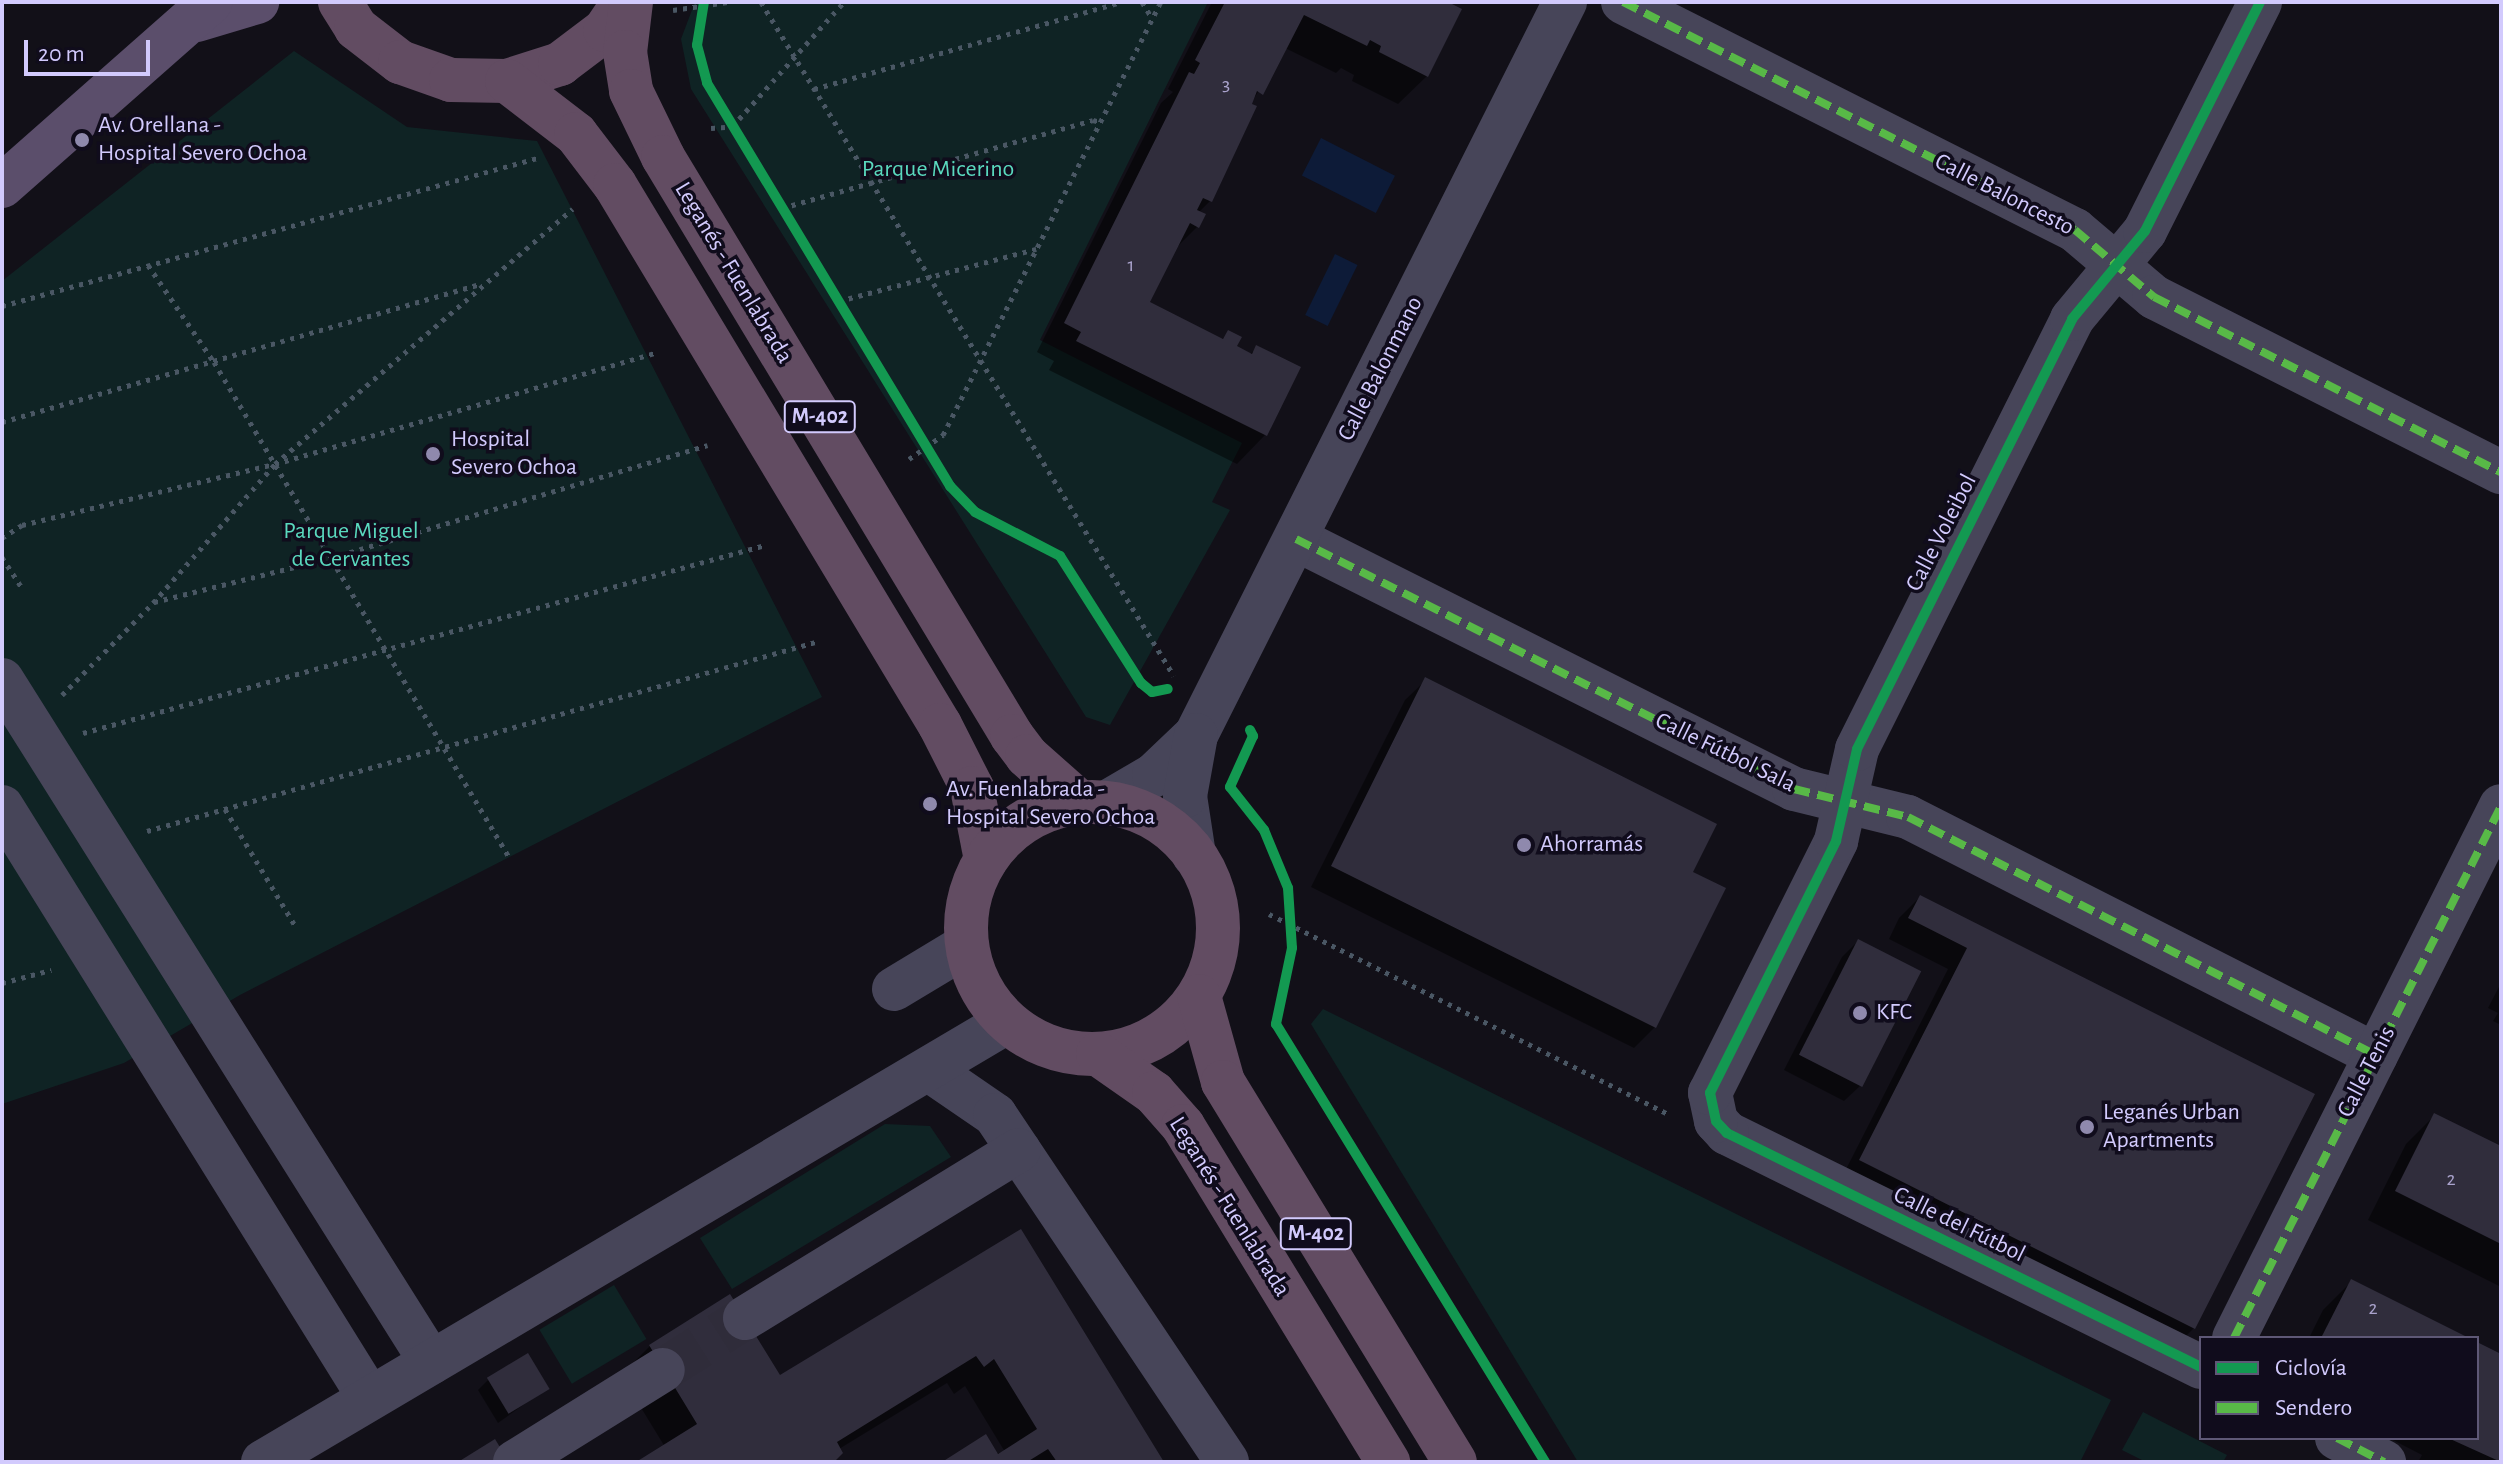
<!DOCTYPE html>
<meta charset="utf-8">
<style>
body{margin:0}
#map{position:relative;width:2503px;height:1464px;overflow:hidden;background:#121018;font-family:"Alegreya Sans",sans-serif}
div>[style]{position:absolute}
[style*='--x']{left:calc(var(--x)*1px);top:calc(var(--y)*1px);width:calc(var(--w)*1px);rotate:calc(var(--a)*1deg)}
.green>*{inset:0;background:#0f2324;transform-origin:0 0}
.water>*{inset:0;background:#0d1b38;transform-origin:0 0}
.shadow>*{inset:0;background:#0007}
.building>*{inset:0;background:#302d3c;transform-origin:0 0}
.minor-tunnel>*{height:44px;margin-top:-22px;transform-origin:0;background:repeating-linear-gradient(90deg,#2f2c3a 0 44px,transparent 0 66px)}
.path>*{height:5px;margin-top:-2.5px;transform-origin:0;background:repeating-linear-gradient(90deg,#4a5764 0 4px,transparent 0 10px)}
.minor>*{height:44px;margin:-22px;padding:0 22px;transform-origin:22px;border-radius:22px;background:#474559}
.major>*{height:44px;margin:-22px;padding:0 22px;transform-origin:22px;border-radius:22px;background:#5b4e6b}
.highway>*{height:44px;margin:-22px;padding:0 22px;transform-origin:22px;border-radius:22px;background:#624c62}
.highway>.ring{margin:-22px;padding:0;box-sizing:content-box;background:none;border:44px solid #624c62;border-radius:50%}
.quiet>*{height:8px;margin-top:-4px;transform-origin:0;background:repeating-linear-gradient(90deg,#58b947 0 16px,transparent 0 24px)}
.cycleway>*{height:10px;margin:-5px;padding:0 5px;transform-origin:5px;border-radius:5px;background:#139951}
.dots>*{width:22px;height:22px;translate:-50% -50%;box-sizing:border-box;border:4px solid #100c1c;border-radius:50%}
span{translate:-50% -50%;white-space:nowrap;text-align:center;line-height:1.15;-webkit-text-stroke:7px #100c1c;paint-order:stroke}
.number-label{font-size:20px;color:#aaa3cd}
.number-label span{-webkit-text-stroke-width:0}
.shield-label span{padding:2px 6px;background:#100c1c;border:2px solid;border-radius:6px;-webkit-text-stroke-width:0}
.shield-label{font-size:22px;color:#d2cafd;font-weight:700}
.poi-label{font-size:24px;color:#d2cafd}
.left{translate:0 -50%;text-align:left}
.park-label{font-size:24px;color:#5ad9be}
.street-label{font-size:24px;color:#d2cafd}
.frame{position:absolute;inset:0;border:4px solid #d2cafd;pointer-events:none}
.legend{position:absolute;left:2199px;top:1336px;width:280px;height:104px;box-sizing:border-box;background:#100c1c;border:2px solid #5e5876;margin:0;padding:10px 14px;list-style:none;font-size:24px;color:#d2cafd}
.legend li{display:flex;align-items:center;gap:16px;height:40px}
.legend b{width:40px;border:2px solid #5e5876}
.scale{position:absolute;left:24px;top:40px;width:126px;height:36px;box-sizing:border-box;border:4px solid #d2cafd;border-top:0;padding-left:10px;font-size:24px;line-height:28px;white-space:nowrap;color:#d2cafd;-webkit-text-stroke:6px #100c1c;paint-order:stroke}
</style>
<div id="map">
<div class="green">
<div style="clip-path:polygon(695px 2px,1208px 2px,1040px 340px,1242px 443px,1212px 502px,1230px 510px,1110px 725px,1086px 717px,691px 89px,681px 39px)"></div>
<div style="clip-path:polygon(294px 51px,407px 127px,537px 141px,822px 697px,240px 995px,124px 1063px,2px 1104px,2px 281px)"></div>
<div style="clip-path:polygon(1323px 1009px,2111px 1400px,2080px 1462px,1578px 1462px,1311px 1024px)"></div>
<div style="clip-path:polygon(885px 1124px,930px 1126px,951px 1157px,732px 1289px,700px 1238px)"></div>
<div style="left:614px;top:1285px;width:63px;height:87px;rotate:59deg"></div>
<div style="clip-path:polygon(2143px 1412px,2227px 1455px,2223px 1462px,2146px 1462px,2122px 1450px)"></div>
</div>
<div class="water">
<div style="left:1321px;top:138px;width:83px;height:42px;rotate:27deg"></div>
<div style="left:1335px;top:254px;width:25px;height:68px;rotate:26deg"></div>
</div>
<div class="shadow">
<div style="clip-path:polygon(1212px 2px,1444px 2px,1427px 76px,1398px 104px,1352px 81px,1354px 75px,1341px 68px,1336px 73px,1285px 48px,1250px 105px,1255px 107px,1210px 201px,1198px 213px,1197px 227px,1174px 250px,1147px 303px,1221px 340px,1229px 333px,1235px 347px,1249px 355px,1257px 348px,1265px 435px,1237px 464px,1049px 370px,1054px 361px,1037px 352px,1161px 103px,1173px 92px,1168px 89px)"></div>
<div style="clip-path:polygon(1426px 680px,1691px 873px,1655px 1027px,1634px 1048px,1311px 887px,1405px 700px)"></div>
<div style="clip-path:polygon(1920px 897px,2313px 1095px,2194px 1328px,2173px 1349px,1840px 1181px,1948px 969px,1889px 939px,1899px 918px)"></div>
<div style="clip-path:polygon(1858px 941px,1860px 1086px,1844px 1101px,1784px 1070px,1842px 957px)"></div>
<div style="clip-path:polygon(2501px 983px,2501px 1025px,2493px 1021px,2498px 1013px,2488px 1008px)"></div>
<div style="clip-path:polygon(2435px 1115px,2501px 1149px,2501px 1287px,2368px 1220px,2406px 1144px)"></div>
<div style="clip-path:polygon(1020px 1232px,1162px 1462px,945px 1462px,1005px 1452px,965px 1386px,954px 1394px,947px 1383px,839px 1449px,831px 1462px,640px 1462px,665px 1447px,621px 1375px,650px 1346px,779px 1377px)"></div>
<div style="clip-path:polygon(2352px 1281px,2465px 1338px,2309px 1338px,2323px 1310px)"></div>
<div style="clip-path:polygon(2477px 1344px,2501px 1356px,2501px 1462px,2418px 1462px,2422px 1455px,2389px 1438px,2477px 1438px)"></div>
<div style="clip-path:polygon(488px 1380px,547px 1388px,498px 1423px,478px 1390px)"></div>
</div>
<div class="building">
<div style="clip-path:polygon(1225px 2px,1448px 2px,1462px 9px,1428px 77px,1379px 52px,1381px 46px,1370px 40px,1367px 46px,1304px 15px,1263px 95px,1257px 91px,1252px 104px,1257px 106px,1212px 202px,1203px 198px,1197px 210px,1206px 214px,1199px 228px,1190px 223px,1150px 302px,1223px 339px,1228px 330px,1242px 337px,1237px 346px,1252px 354px,1256px 345px,1301px 367px,1267px 436px,1076px 341px,1081px 332px,1064px 323px,1189px 72px,1194px 74px,1200px 63px,1195px 60px)"></div>
<div style="clip-path:polygon(1425px 677px,1717px 824px,1693px 872px,1726px 888px,1656px 1028px,1331px 866px)"></div>
<div style="clip-path:polygon(1920px 895px,2315px 1094px,2195px 1329px,1859px 1160px,1967px 948px,1908px 918px)"></div>
<div style="left:1858px;top:939px;width:71px;height:130px;rotate:27deg"></div>
<div style="clip-path:polygon(2434px 1113px,2501px 1146px,2501px 1244px,2395px 1191px)"></div>
<div style="clip-path:polygon(1021px 1229px,1164px 1462px,1057px 1462px,1048px 1449px,1027px 1462px,942px 1462px,986px 1434px,998px 1454px,1037px 1429px,994px 1359px,984px 1367px,976px 1356px,837px 1442px,843px 1453px,834px 1462px,636px 1462px,697px 1424px,649px 1345px,730px 1294px,780px 1375px)"></div>
<div style="clip-path:polygon(2351px 1279px,2469px 1338px,2321px 1338px)"></div>
<div style="clip-path:polygon(2477px 1342px,2501px 1354px,2501px 1462px,2448px 1438px,2477px 1438px)"></div>
<div style="left:528px;top:1353px;width:42px;height:48px;rotate:59deg"></div>
<div style="clip-path:polygon(495px 1439px,509px 1462px,458px 1462px)"></div>
</div>
<div class="minor-tunnel">
<div style="--x:663;--y:1370;--w:97;--a:-32.4"></div>
</div>
<div class="path">
<div style="--x:761;--y:2;--w:790;--a:58.5"></div>
<div style="--x:1142;--y:2;--w:19;--a:58"></div>
<div style="--x:673;--y:10;--w:55;--a:-8.4"></div>
<div style="--x:814;--y:89;--w:319;--a:-15.8"></div>
<div style="--x:739;--y:119;--w:157;--a:-48.1"></div>
<div style="--x:711;--y:128;--w:14;--a:-4"></div>
<div style="--x:782;--y:208;--w:323;--a:-15.8"></div>
<div style="--x:1093;--y:120;--w:7;--a:16"></div>
<div style="--x:148;--y:265;--w:117;--a:55.8"></div>
<div style="--x:214;--y:362;--w:576;--a:59.21"></div>
<div style="--x:839;--y:301;--w:204;--a:-14.8"></div>
<div style="--x:2;--y:306;--w:555;--a:-15.46"></div>
<div style="--x:2;--y:422;--w:495;--a:-16.1"></div>
<div style="--x:909;--y:459;--w:42;--a:-35.2"></div>
<div style="--x:943;--y:435;--w:485;--a:-63.3"></div>
<div style="--x:2;--y:538;--w:24;--a:-33"></div>
<div style="--x:22;--y:525;--w:260;--a:-13.6"></div>
<div style="--x:275;--y:464;--w:396;--a:-16.3"></div>
<div style="--x:2;--y:557;--w:37;--a:57"></div>
<div style="--x:154;--y:602;--w:182;--a:-14"></div>
<div style="--x:331;--y:558;--w:393;--a:-16.7"></div>
<div style="--x:62;--y:695;--w:129;--a:-45.3"></div>
<div style="--x:153;--y:603;--w:185;--a:-48.7"></div>
<div style="--x:275;--y:464;--w:392;--a:-40.6"></div>
<div style="--x:83;--y:733;--w:707;--a:-15.41"></div>
<div style="--x:225;--y:809;--w:138;--a:59"></div>
<div style="--x:147;--y:831;--w:698;--a:-15.79"></div>
<div style="--x:1269;--y:914;--w:447;--a:26.6"></div>
<div style="--x:2;--y:983;--w:51;--a:-14.9"></div>
</div>
<div class="minor">
<div style="--x:1623;--y:2;--w:506;--a:26.77"></div>
<div style="--x:2075;--y:230;--w:104;--a:40.3"></div>
<div style="--x:2154;--y:297;--w:389;--a:26.8"></div>
<div style="--x:1296;--y:539;--w:557;--a:26.66"></div>
<div style="--x:1794;--y:789;--w:117;--a:13.8"></div>
<div style="--x:1908;--y:817;--w:525;--a:26.96"></div>
<div style="--x:2;--y:680;--w:806;--a:57.83"></div>
<div style="--x:1106;--y:803;--w:56;--a:-30.3"></div>
<div style="--x:1154;--y:775;--w:58;--a:-43.6"></div>
<div style="--x:1196;--y:735;--w:821;--a:-63.28"></div>
<div style="--x:2;--y:807;--w:695;--a:58.12"></div>
<div style="--x:1194;--y:855;--w:60;--a:-98.7"></div>
<div style="--x:1185;--y:796;--w:62;--a:-79.8"></div>
<div style="--x:894;--y:989;--w:85;--a:-31.1"></div>
<div style="--x:931;--y:1071;--w:78;--a:34.5"></div>
<div style="--x:995;--y:1115;--w:417;--a:56.2"></div>
<div style="--x:745;--y:1318;--w:321;--a:-31.5"></div>
<div style="--x:2234;--y:1338;--w:595;--a:-63.35"></div>
<div style="--x:2201;--y:1367;--w:529;--a:-153.73"></div>
<div style="--x:1727;--y:1133;--w:16;--a:-133"></div>
<div style="--x:1716;--y:1121;--w:29;--a:-102"></div>
<div style="--x:1710;--y:1093;--w:282;--a:-63.4"></div>
<div style="--x:1836;--y:841;--w:94;--a:-77.1"></div>
<div style="--x:1857;--y:749;--w:481;--a:-63.4"></div>
<div style="--x:2072;--y:319;--w:114;--a:-50.3"></div>
<div style="--x:2145;--y:231;--w:256;--a:-63.3"></div>
<div style="--x:2337;--y:1438;--w:53;--a:27.1"></div>
<div style="--x:263;--y:1462;--w:864;--a:-30.6"></div>
<div style="--x:515;--y:1462;--w:174;--a:-31.9"></div>
</div>
<div class="major">
<div style="--x:197;--y:20;--w:63;--a:-16.7"></div>
<div style="--x:2;--y:186;--w:278;--a:-41.4"></div>
</div>
<div class="highway">
<div style="--x:340;--y:2;--w:31;--a:58"></div>
<div style="--x:356;--y:28;--w:56;--a:37.7"></div>
<div style="--x:400;--y:62;--w:54;--a:19.4"></div>
<div style="--x:451;--y:80;--w:56;--a:1"></div>
<div style="--x:507;--y:81;--w:56;--a:-17.8"></div>
<div style="--x:560;--y:64;--w:56;--a:-37.1"></div>
<div style="--x:605;--y:30;--w:34;--a:-56"></div>
<div style="--x:631;--y:2;--w:50;--a:96.8"></div>
<div style="--x:625;--y:52;--w:39;--a:81"></div>
<div style="--x:631;--y:91;--w:73;--a:64.1"></div>
<div style="--x:663;--y:157;--w:676;--a:58.92"></div>
<div style="--x:1012;--y:736;--w:25;--a:53"></div>
<div style="--x:1027;--y:756;--w:69;--a:41.5"></div>
<div style="--x:507;--y:81;--w:87;--a:37.5"></div>
<div style="--x:576;--y:134;--w:64;--a:52.6"></div>
<div style="--x:615;--y:185;--w:630;--a:58.96"></div>
<div style="--x:940;--y:725;--w:71;--a:63.1"></div>
<div style="--x:972;--y:788;--w:73;--a:79"></div>
<div class="ring" style="left:966px;top:802px;width:208px;height:208px"></div>
<div style="--x:1199;--y:996;--w:89;--a:74.4"></div>
<div style="--x:1223;--y:1082;--w:445;--a:58.6"></div>
<div style="--x:1098;--y:1054;--w:68;--a:34.9"></div>
<div style="--x:1154;--y:1093;--w:44;--a:48.7"></div>
<div style="--x:1183;--y:1126;--w:394;--a:58.6"></div>
</div>
<div class="quiet">
<div style="--x:1623;--y:2;--w:506;--a:26.77"></div>
<div style="--x:2075;--y:230;--w:104;--a:40.3"></div>
<div style="--x:2154;--y:297;--w:389;--a:26.8"></div>
<div style="--x:1296;--y:539;--w:557;--a:26.66"></div>
<div style="--x:1794;--y:789;--w:117;--a:13.8"></div>
<div style="--x:1908;--y:817;--w:525;--a:26.96"></div>
<div style="--x:2234;--y:1338;--w:595;--a:-63.35"></div>
<div style="--x:2337;--y:1438;--w:53;--a:27.1"></div>
</div>
<div class="cycleway">
<div style="--x:704;--y:2;--w:44;--a:99.2"></div>
<div style="--x:697;--y:45;--w:39;--a:75"></div>
<div style="--x:707;--y:83;--w:471;--a:58.9"></div>
<div style="--x:950;--y:486;--w:36;--a:46"></div>
<div style="--x:975;--y:512;--w:96;--a:27.4"></div>
<div style="--x:1060;--y:556;--w:151;--a:57.5"></div>
<div style="--x:1141;--y:683;--w:14;--a:39"></div>
<div style="--x:1152;--y:692;--w:16;--a:-11"></div>
<div style="--x:1250;--y:730;--w:7;--a:63"></div>
<div style="--x:1253;--y:736;--w:56;--a:114.3"></div>
<div style="--x:1230;--y:787;--w:55;--a:51.7"></div>
<div style="--x:1264;--y:830;--w:63;--a:67.5"></div>
<div style="--x:1288;--y:888;--w:60;--a:86.2"></div>
<div style="--x:1292;--y:948;--w:78;--a:101.9"></div>
<div style="--x:1276;--y:1024;--w:514;--a:58.44"></div>
<div style="--x:2201;--y:1367;--w:529;--a:-153.73"></div>
<div style="--x:1727;--y:1133;--w:16;--a:-133"></div>
<div style="--x:1716;--y:1121;--w:29;--a:-102"></div>
<div style="--x:1710;--y:1093;--w:282;--a:-63.4"></div>
<div style="--x:1836;--y:841;--w:94;--a:-77.1"></div>
<div style="--x:1857;--y:749;--w:481;--a:-63.4"></div>
<div style="--x:2072;--y:319;--w:114;--a:-50.3"></div>
<div style="--x:2145;--y:231;--w:256;--a:-63.3"></div>
</div>
<div class="dots">
<div style="left:82px;top:140px;background:#8f89ad"></div>
<div style="left:433px;top:454px;background:#8f89ad"></div>
<div style="left:930px;top:804px;background:#8f89ad"></div>
<div style="left:1524px;top:845px;background:#8f89ad"></div>
<div style="left:1860px;top:1013px;background:#8f89ad"></div>
<div style="left:2087px;top:1127px;background:#8f89ad"></div>
</div>
<div class="number-label">
<span style="left:1226px;top:84px">3</span>
<span style="left:1131px;top:265px">1</span>
<span style="left:2451px;top:1179px">2</span>
<span style="left:2373px;top:1308px">2</span>
</div>
<div class="shield-label">
<span style="left:820px;top:417px">M-402</span>
<span style="left:1316px;top:1234px">M-402</span>
</div>
<div class="poi-label">
<span class="left" style="left:98px;top:140px">Av. Orellana -<br>Hospital Severo Ochoa</span>
<span class="left" style="left:451px;top:454px">Hospital<br>Severo Ochoa</span>
<span class="left" style="left:946px;top:804px">Av. Fuenlabrada -<br>Hospital Severo Ochoa</span>
<span class="left" style="left:1540px;top:845px">Ahorramás</span>
<span class="left" style="left:1876px;top:1013px">KFC</span>
<span class="left" style="left:2103px;top:1127px">Leganés Urban<br>Apartments</span>
</div>
<div class="park-label">
<span style="left:938px;top:170px">Parque Micerino</span>
<span style="left:351px;top:546px">Parque Miguel<br>de Cervantes</span>
</div>
<div class="street-label">
<span style="left:2004px;top:195px;rotate:27deg">Calle Baloncesto</span>
<span style="left:733px;top:273px;rotate:59deg">Leganés - Fuenlabrada</span>
<span style="left:1381px;top:369px;rotate:-63deg">Calle Balonmano</span>
<span style="left:1942px;top:533px;rotate:-63deg">Calle Voleibol</span>
<span style="left:1725px;top:753px;rotate:26deg">Calle Fútbol Sala</span>
<span style="left:2367px;top:1072px;rotate:-63deg">Calle Tenis</span>
<span style="left:1229px;top:1207px;rotate:58deg">Leganés - Fuenlabrada</span>
<span style="left:1959px;top:1225px;rotate:26deg">Calle del Fútbol</span>
</div>
<div class="frame"></div>
<ul class="legend">
<li><b style="height:10px;background:#139951"></b>Ciclovía</li>
<li><b style="height:10px;background:#58b947"></b>Sendero</li>
</ul>
<div class="scale">20 m</div>
</div>
